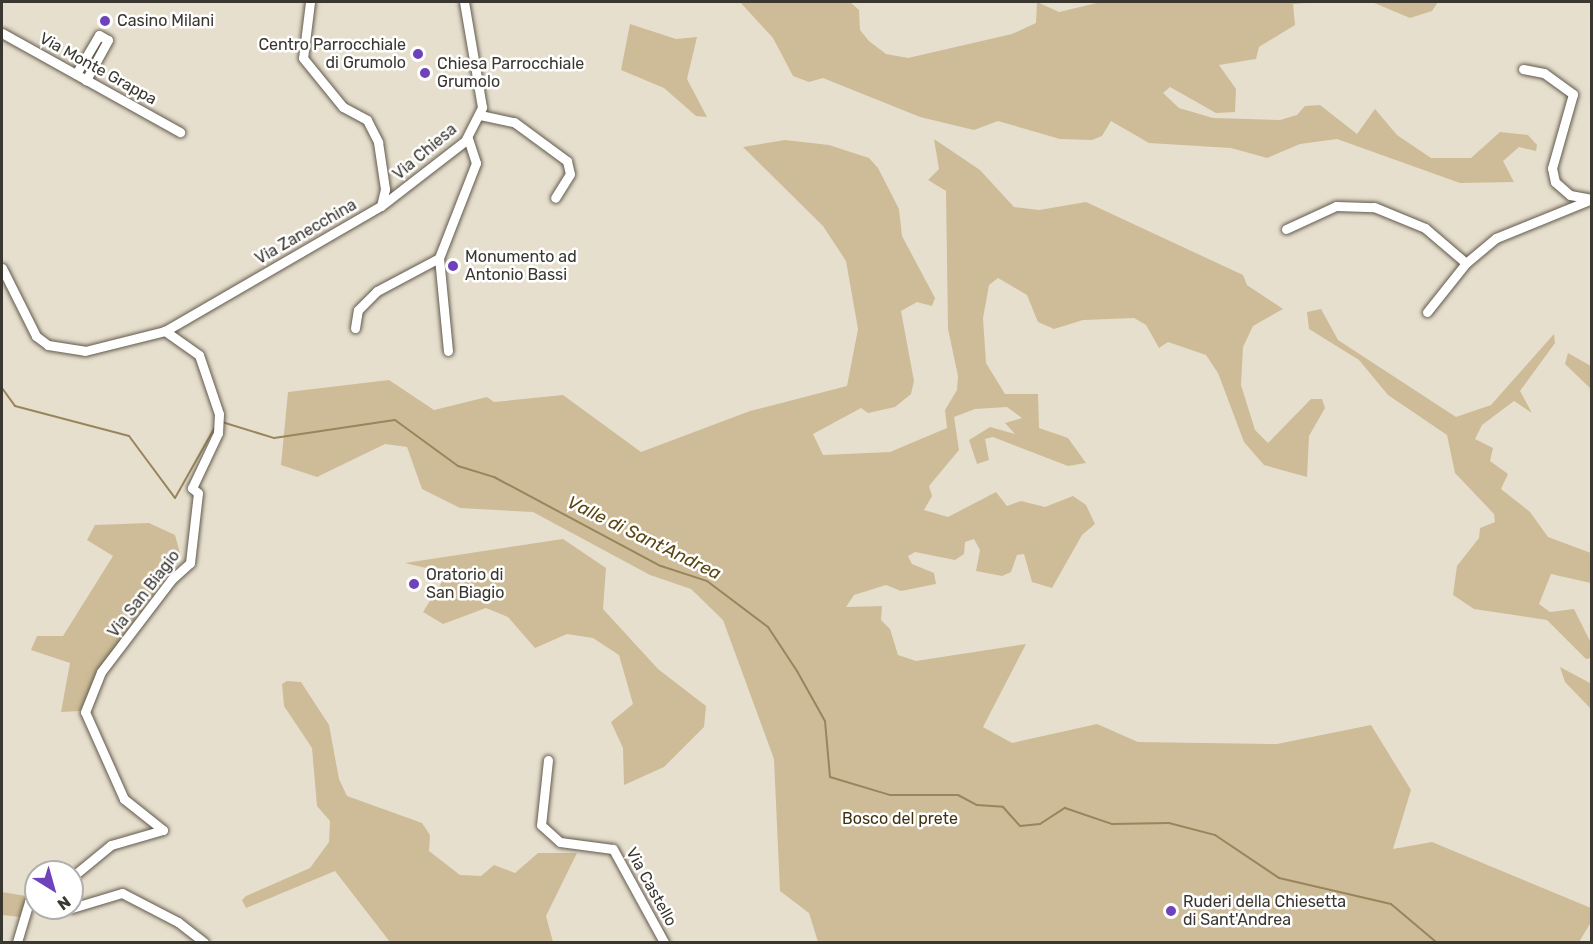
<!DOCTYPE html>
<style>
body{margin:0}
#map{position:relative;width:1593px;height:944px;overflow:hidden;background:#e7dfce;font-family:Rubik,sans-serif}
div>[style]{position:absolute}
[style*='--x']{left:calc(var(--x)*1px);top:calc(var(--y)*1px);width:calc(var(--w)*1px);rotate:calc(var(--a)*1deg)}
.green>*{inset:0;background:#cdbc97}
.stream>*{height:2px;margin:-1px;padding:0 1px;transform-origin:1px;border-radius:1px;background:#99855c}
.roads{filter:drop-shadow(0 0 2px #615a4c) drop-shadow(0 0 2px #615a4c)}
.minor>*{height:9px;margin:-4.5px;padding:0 4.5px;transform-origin:4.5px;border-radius:4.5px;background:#fff}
.dots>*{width:16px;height:16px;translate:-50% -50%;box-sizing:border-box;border:3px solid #fff;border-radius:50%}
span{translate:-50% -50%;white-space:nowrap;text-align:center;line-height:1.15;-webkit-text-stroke:5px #fff;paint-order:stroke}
.poi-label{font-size:16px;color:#3a3731}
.left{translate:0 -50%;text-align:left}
.right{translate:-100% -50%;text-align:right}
.street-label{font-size:16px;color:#3a3731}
.park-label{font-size:16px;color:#41320f}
.water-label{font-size:18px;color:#5c4713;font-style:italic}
.frame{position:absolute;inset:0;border:3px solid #3a3731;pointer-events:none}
.north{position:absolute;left:24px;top:860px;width:60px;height:60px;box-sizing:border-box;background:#fff;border:2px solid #b0afad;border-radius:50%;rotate:143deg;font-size:16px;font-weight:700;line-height:24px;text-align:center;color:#3a3731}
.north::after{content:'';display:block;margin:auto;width:21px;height:27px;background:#6e42ba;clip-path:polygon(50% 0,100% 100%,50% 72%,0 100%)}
</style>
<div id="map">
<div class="green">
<div style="clip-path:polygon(740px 2px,850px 2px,859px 10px,860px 30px,869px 41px,886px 54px,908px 58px,1012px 34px,1036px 23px,1037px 2px,1059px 12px,1101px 2px,1320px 2px,1293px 4px,1295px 25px,1259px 47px,1256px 59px,1219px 65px,1236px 89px,1235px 112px,1216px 113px,1170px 87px,1163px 93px,1179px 108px,1213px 118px,1280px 120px,1297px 115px,1305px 106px,1320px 105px,1357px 134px,1375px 109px,1397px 135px,1431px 158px,1471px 158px,1500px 132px,1528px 135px,1537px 145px,1536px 151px,1519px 147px,1503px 161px,1514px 182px,1460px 183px,1337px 139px,1300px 144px,1267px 158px,1231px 148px,1149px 143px,1111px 121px,1102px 136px,1092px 140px,1060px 139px,998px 121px,974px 130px,920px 117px,823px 78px,809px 82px,793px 76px,773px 38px)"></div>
<div style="clip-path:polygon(1372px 2px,1438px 2px,1432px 11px,1410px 18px)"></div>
<div style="clip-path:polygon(630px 24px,676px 39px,697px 37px,687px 79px,707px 117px,696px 116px,664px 88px,621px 70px)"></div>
<div style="clip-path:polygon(934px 139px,980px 170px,1014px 207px,1039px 210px,1086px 202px,1243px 275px,1247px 285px,1283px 309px,1253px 326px,1243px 347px,1241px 385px,1255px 430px,1268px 443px,1311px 399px,1322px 399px,1325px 408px,1309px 436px,1307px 477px,1264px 465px,1244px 442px,1218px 373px,1206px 355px,1168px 342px,1159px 348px,1146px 325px,1134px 318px,1083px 320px,1054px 329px,1038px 322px,1027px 295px,998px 278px,989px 285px,983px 318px,986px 363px,1005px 394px,1038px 394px,1039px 428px,1068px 438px,1086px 463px,1068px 466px,993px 437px,985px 439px,989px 460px,977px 464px,969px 440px,990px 427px,1015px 434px,1005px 423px,1022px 418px,1007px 407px,975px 409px,954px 417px,959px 450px,929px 486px,932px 496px,924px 510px,948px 517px,996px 492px,1007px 506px,1021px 501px,1045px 507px,1073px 496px,1086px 505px,1095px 524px,1082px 535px,1052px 588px,1032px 582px,1024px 554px,1017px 555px,1011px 572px,1002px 576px,976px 571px,980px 550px,974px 539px,965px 542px,964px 554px,955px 560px,915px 552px,908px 556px,912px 564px,934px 573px,936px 584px,901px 591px,886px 585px,854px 595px,846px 607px,882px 606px,881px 620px,890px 629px,898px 655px,916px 661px,1026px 644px,983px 727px,1012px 743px,1097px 724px,1138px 742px,1277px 744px,1371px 725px,1411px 790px,1393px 849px,1432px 842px,1591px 908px,1591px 922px,1579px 942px,818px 942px,809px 913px,780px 891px,774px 759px,723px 620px,691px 589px,650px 575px,533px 512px,460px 508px,422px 489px,407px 447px,385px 444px,317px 477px,281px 465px,288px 392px,389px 380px,434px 410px,487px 397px,494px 402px,563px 395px,641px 452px,750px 411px,847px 386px,858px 329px,846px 261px,823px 226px,743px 147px,785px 140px,829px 145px,869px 158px,878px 168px,899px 209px,902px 236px,935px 298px,932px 306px,917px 302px,901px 311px,914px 381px,911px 394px,895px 407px,868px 413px,861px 408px,813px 434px,823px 455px,890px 452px,947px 428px,945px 410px,957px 390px,958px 376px,948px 329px,946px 191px,928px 180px,939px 169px)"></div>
<div style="clip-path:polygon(1321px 309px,1338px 340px,1456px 417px,1491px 405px,1554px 334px,1555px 343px,1520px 391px,1532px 413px,1514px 401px,1482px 425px,1475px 439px,1493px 448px,1490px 461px,1508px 474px,1501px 489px,1530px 512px,1548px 537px,1591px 553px,1591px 583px,1551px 574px,1539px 604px,1550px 612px,1574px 609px,1591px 643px,1591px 658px,1586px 659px,1547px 620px,1474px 609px,1453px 595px,1457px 566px,1479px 538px,1480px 528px,1495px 522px,1494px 514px,1455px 473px,1447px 435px,1388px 395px,1359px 360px,1309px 329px,1307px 312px)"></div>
<div style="clip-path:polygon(1568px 353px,1591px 366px,1591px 389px,1565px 364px)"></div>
<div style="clip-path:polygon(149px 523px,175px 535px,181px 557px,97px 674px,80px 711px,61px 712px,70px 663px,31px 650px,37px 636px,63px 636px,113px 556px,87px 540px,95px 525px)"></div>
<div style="clip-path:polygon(563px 539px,606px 568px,603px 609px,658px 669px,706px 706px,704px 727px,664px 767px,624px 785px,623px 748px,611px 722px,633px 704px,619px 655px,593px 638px,567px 634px,535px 648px,508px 617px,486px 608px,443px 624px,423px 612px,443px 580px,439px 571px,405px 563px)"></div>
<div style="clip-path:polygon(1560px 667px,1590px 683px,1591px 709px,1565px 682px)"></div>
<div style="clip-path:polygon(287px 681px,301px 682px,329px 725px,339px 779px,347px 796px,422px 823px,430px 835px,429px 851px,460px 875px,481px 876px,494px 865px,515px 873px,538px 853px,577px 853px,546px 916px,553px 942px,390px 942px,335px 871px,246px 908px,242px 900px,246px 896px,310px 868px,329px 842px,330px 821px,317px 806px,312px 748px,284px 706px,282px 684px)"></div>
<div style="clip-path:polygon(2px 892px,26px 896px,20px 917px,2px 915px)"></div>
</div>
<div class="stream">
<div style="--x:2;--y:388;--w:22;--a:54"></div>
<div style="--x:15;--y:406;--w:118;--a:14.7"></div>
<div style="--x:129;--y:436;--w:77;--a:53.4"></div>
<div style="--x:175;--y:498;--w:81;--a:-60.6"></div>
<div style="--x:222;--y:422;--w:54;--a:17.1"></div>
<div style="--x:274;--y:438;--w:122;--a:-8.5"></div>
<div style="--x:395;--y:420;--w:78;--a:36.1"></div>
<div style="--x:458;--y:466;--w:38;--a:17"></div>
<div style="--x:494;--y:477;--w:189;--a:28.1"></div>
<div style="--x:661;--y:566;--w:48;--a:18.1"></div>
<div style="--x:707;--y:581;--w:76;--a:37"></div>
<div style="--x:768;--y:627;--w:53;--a:56.6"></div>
<div style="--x:797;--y:671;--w:57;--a:60.8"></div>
<div style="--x:825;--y:721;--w:56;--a:84.9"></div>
<div style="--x:830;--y:777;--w:63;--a:16.7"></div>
<div style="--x:890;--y:795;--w:68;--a:0"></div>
<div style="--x:958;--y:795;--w:21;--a:28"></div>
<div style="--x:977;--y:805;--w:26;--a:4"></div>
<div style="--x:1003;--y:807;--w:25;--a:48"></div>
<div style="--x:1020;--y:826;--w:20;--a:-6"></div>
<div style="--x:1040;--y:824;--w:30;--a:-33"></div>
<div style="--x:1065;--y:808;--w:50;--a:18.8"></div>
<div style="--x:1112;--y:824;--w:57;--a:-1"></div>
<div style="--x:1169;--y:823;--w:48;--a:14.6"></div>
<div style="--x:1215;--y:835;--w:77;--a:33.9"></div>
<div style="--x:1279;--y:878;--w:115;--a:13.1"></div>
<div style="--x:1391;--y:904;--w:59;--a:40.2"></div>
</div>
<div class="roads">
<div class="minor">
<div style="--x:310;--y:2;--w:56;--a:97.1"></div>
<div style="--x:303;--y:58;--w:63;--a:50.8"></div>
<div style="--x:343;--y:107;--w:27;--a:28"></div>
<div style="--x:367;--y:120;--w:25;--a:63"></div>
<div style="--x:378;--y:142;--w:48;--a:81.5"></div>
<div style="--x:385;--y:189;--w:17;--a:103"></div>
<div style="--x:2;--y:33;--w:204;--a:29.1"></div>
<div style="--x:1523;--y:69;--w:21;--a:11"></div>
<div style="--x:1544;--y:73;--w:36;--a:36"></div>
<div style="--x:1573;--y:94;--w:77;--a:105.8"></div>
<div style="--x:1552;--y:168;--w:14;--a:78"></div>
<div style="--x:1555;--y:182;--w:20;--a:41"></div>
<div style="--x:1570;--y:195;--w:22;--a:10"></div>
<div style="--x:76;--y:74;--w:45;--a:-59.5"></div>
<div style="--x:99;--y:35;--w:10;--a:29"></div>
<div style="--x:108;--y:40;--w:46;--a:118.8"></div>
<div style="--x:480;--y:115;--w:35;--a:12"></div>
<div style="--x:514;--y:122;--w:66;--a:36.3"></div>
<div style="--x:567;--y:161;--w:13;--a:77"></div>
<div style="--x:570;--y:174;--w:28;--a:122"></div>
<div style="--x:1286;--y:229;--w:55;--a:-24.7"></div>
<div style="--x:1336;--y:206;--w:38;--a:2"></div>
<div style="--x:1374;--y:207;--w:55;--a:22.4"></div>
<div style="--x:1425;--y:228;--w:54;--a:40.5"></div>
<div style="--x:2;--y:268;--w:76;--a:63.4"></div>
<div style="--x:36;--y:336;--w:15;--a:37"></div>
<div style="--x:48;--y:345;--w:37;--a:9"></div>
<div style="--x:85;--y:351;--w:82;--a:-14"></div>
<div style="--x:165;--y:331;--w:250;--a:-30.1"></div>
<div style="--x:381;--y:206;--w:106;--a:-37.7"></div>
<div style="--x:465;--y:141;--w:38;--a:-63"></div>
<div style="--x:482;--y:107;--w:107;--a:-99.7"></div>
<div style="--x:1427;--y:312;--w:63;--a:-51.5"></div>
<div style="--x:1466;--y:263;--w:39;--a:-40"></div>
<div style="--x:1496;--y:238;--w:104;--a:-22.1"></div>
<div style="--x:355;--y:328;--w:18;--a:-81"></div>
<div style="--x:358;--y:310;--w:27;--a:-45"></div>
<div style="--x:377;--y:291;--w:70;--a:-28"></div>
<div style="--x:448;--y:351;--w:93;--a:-95.5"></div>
<div style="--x:439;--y:258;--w:102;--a:-68.7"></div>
<div style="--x:476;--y:163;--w:26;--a:-108"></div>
<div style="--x:548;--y:760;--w:65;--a:96.1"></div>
<div style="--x:541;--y:825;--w:25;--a:42"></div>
<div style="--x:560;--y:842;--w:53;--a:7.5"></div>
<div style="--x:613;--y:849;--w:106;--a:61.3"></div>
<div style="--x:72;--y:877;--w:50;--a:-39.4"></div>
<div style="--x:111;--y:845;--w:54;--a:-16.1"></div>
<div style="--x:163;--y:830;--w:50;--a:-141.5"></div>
<div style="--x:124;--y:799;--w:95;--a:-114.1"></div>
<div style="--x:85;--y:712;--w:43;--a:-68.2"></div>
<div style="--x:101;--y:672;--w:116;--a:-52.7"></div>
<div style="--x:171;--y:580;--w:25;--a:-42"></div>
<div style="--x:190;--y:563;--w:70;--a:-83.5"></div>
<div style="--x:198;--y:493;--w:8;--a:-140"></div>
<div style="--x:192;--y:488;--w:61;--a:-64.7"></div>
<div style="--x:218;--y:433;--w:19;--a:-87"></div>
<div style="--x:219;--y:414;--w:62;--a:-108.7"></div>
<div style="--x:199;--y:355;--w:42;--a:-144.8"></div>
<div style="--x:72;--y:908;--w:52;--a:-16.7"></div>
<div style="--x:122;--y:893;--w:63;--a:27.4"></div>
<div style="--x:178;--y:922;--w:33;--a:38"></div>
<div style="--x:17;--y:942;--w:42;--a:-73.3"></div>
<div style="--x:29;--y:902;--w:7;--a:-16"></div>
</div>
</div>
<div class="dots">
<div style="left:105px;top:21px;background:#6e42ba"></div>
<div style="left:418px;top:54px;background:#6e42ba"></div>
<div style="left:425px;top:73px;background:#6e42ba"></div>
<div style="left:453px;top:266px;background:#6e42ba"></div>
<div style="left:414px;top:584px;background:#6e42ba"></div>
<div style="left:1171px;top:911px;background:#6e42ba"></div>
</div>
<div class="poi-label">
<span class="left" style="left:117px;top:21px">Casino Milani</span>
<span class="right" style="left:406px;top:54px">Centro Parrocchiale<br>di Grumolo</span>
<span class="left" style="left:437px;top:73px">Chiesa Parrocchiale<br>Grumolo</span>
<span class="left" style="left:465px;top:266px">Monumento ad<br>Antonio Bassi</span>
<span class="left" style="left:426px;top:584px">Oratorio di<br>San Biagio</span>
<span class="left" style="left:1183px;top:911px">Ruderi della Chiesetta<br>di Sant'Andrea</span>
</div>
<div class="street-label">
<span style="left:98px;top:69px;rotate:29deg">Via Monte Grappa</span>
<span style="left:425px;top:152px;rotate:-40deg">Via Chiesa</span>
<span style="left:306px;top:232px;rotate:-30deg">Via Zanecchina</span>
<span style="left:144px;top:594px;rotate:-52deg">Via San Biagio</span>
<span style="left:651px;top:887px;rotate:61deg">Via Castello</span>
</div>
<div class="park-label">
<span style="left:900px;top:819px">Bosco del prete</span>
</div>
<div class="water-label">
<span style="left:644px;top:538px;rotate:26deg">Valle di Sant'Andrea</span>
</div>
<div class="frame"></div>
<div class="north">N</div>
</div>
